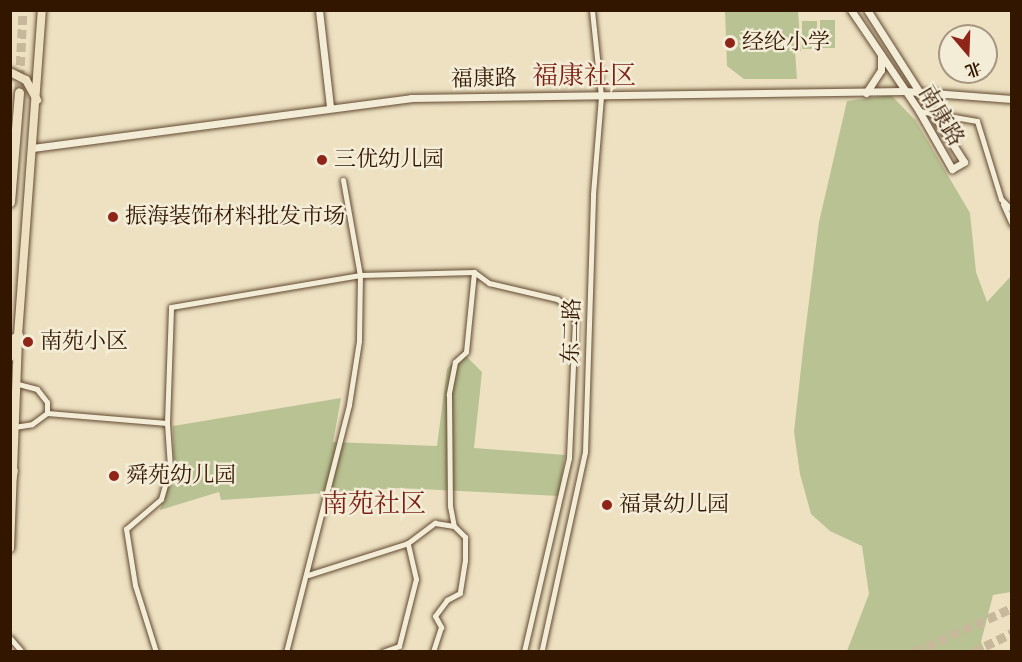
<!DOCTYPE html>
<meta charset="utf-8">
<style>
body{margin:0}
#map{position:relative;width:1022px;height:662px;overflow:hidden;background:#ede1c2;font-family:"Libre Bodoni","Noto Serif SC",serif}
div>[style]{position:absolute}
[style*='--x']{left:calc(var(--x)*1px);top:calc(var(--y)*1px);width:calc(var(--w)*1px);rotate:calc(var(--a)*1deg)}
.green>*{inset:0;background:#b9c293;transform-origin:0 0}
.trunk-tunnel>*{height:9px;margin-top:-4.5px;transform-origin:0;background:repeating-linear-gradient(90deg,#c8b89b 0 9px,transparent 0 13.5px)}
.roads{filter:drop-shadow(0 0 2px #624930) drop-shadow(0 0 2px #624930)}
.minor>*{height:5px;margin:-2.5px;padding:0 2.5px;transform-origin:2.5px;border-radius:2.5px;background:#f3ecd7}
.tertiary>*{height:7px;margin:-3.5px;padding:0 3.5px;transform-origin:3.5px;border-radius:3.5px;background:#f3ecd7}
.primary>*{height:8px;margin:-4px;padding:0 4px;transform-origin:4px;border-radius:4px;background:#ede1c2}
.trunk>*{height:9px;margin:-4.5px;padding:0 4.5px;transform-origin:4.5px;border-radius:4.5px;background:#ede1c2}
.dots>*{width:16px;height:16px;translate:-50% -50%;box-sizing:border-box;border:3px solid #f3ecd7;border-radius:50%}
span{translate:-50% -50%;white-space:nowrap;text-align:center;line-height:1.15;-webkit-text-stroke:5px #f3ecd7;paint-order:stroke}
.poi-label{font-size:22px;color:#331600}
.left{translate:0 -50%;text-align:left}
.street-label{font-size:22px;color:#331600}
.quarter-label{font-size:26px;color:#7a1f14}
.frame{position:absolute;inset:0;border:12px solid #331600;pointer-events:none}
.north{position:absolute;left:938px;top:24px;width:60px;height:60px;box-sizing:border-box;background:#f3ecd7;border:2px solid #a69681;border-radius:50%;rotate:161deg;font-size:16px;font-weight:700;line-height:24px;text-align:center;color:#331600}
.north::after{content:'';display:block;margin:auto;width:21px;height:27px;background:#8f2418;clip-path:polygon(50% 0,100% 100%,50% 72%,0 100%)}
</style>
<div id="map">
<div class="green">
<div style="clip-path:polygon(725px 11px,798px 11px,801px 51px,795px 51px,797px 79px,744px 79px,727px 66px)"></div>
<div style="left:820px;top:20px;width:15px;height:28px"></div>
<div style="left:802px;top:21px;width:15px;height:28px"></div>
<div style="clip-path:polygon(891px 95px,916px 121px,970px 213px,976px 272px,987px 302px,1011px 276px,1011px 592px,993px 595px,981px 642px,985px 651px,847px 651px,869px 594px,862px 546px,830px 531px,811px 514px,800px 474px,794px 432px,804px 341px,819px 222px,847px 101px)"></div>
<div style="clip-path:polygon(462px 352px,482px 372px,474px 448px,565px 455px,559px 496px,400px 488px,221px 500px,219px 492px,160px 510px,174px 467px,173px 426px,341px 398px,333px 442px,437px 446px,447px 369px)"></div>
</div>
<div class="trunk-tunnel">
<div style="--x:19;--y:92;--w:82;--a:-87.2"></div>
<div style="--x:914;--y:652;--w:107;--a:-24.2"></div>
<div style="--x:973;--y:652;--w:43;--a:-26"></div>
</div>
<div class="roads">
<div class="minor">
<div style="--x:919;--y:111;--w:59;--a:9.8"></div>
<div style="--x:977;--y:121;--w:82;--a:72.9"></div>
<div style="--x:1001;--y:199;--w:16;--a:45"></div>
<div style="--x:343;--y:180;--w:97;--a:79.9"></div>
<div style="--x:360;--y:275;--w:114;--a:-1.5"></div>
<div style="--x:474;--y:272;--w:80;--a:95.7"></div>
<div style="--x:466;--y:352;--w:15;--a:138"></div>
<div style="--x:455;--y:362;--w:33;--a:101"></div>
<div style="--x:449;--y:394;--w:112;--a:89.5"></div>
<div style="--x:450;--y:506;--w:20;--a:79"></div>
<div style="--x:454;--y:526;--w:16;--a:45"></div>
<div style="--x:465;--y:537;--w:23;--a:90"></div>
<div style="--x:465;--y:560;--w:33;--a:99"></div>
<div style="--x:460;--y:593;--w:15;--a:152"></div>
<div style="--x:447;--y:600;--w:20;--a:127"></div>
<div style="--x:435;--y:616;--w:13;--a:61"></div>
<div style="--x:441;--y:627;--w:26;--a:108"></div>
<div style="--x:1003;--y:204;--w:22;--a:66"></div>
<div style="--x:474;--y:272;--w:19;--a:36"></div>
<div style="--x:489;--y:283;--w:70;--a:13.2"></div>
<div style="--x:557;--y:299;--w:14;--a:34"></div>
<div style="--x:569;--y:307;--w:14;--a:65"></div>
<div style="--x:575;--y:320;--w:138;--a:92.5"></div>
<div style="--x:569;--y:458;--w:199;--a:103.1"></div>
<div style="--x:47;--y:413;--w:120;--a:4.8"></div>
<div style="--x:167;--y:423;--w:116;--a:-88"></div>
<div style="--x:171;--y:307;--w:192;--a:-9.6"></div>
<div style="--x:360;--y:275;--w:66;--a:90.9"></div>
<div style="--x:359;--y:341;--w:65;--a:98.9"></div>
<div style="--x:349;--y:405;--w:255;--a:104.3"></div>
<div style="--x:14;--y:427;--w:18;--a:-9"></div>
<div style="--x:32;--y:424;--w:19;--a:-36"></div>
<div style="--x:47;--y:413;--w:11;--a:-90"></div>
<div style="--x:47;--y:402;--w:16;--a:-128"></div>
<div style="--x:37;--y:389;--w:20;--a:-165"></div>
<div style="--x:308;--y:575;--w:105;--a:-17.7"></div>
<div style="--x:10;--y:638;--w:18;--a:49"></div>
<div style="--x:542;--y:649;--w:202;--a:-77.7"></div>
<div style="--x:585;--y:452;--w:258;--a:-88.2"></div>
<div style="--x:593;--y:194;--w:98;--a:-85.3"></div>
<div style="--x:601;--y:96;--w:86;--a:-96"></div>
<div style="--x:156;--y:652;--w:70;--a:-107.4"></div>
<div style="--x:135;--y:585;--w:57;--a:-99.1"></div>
<div style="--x:126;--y:529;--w:46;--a:-40.6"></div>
<div style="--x:161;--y:499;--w:33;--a:-74"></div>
<div style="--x:170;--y:467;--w:44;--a:-93.9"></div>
<div style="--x:382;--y:652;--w:18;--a:-19"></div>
<div style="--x:399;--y:646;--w:69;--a:-75.8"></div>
<div style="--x:416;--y:579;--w:37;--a:-103"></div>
<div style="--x:408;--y:543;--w:34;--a:-37"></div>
<div style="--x:435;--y:523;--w:19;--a:9"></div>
</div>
<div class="tertiary">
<div style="--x:319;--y:10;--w:98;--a:83.5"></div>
<div style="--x:851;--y:10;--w:122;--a:56"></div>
<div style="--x:919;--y:111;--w:67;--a:60.4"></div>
<div style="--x:952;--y:169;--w:14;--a:-30"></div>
<div style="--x:964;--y:162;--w:180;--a:-122.5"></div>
<div style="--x:866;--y:93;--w:27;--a:-57"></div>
<div style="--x:881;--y:70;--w:15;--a:-90"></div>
<div style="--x:32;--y:148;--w:382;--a:-7.5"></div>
<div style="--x:411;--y:98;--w:494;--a:-0.8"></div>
<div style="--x:905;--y:91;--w:107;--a:4.3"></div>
</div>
<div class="primary">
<div style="--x:10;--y:72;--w:18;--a:27"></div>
<div style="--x:26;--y:80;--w:23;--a:61"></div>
<div style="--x:10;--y:548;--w:213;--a:-87.8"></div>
<div style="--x:18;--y:335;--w:326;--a:-85.8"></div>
</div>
<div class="trunk">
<div style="--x:10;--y:202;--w:110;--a:-85.3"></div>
<div style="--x:10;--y:356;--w:16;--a:-83"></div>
<div style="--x:12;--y:340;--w:8;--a:-40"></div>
<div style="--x:10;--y:485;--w:15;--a:-79"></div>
</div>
</div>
<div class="dots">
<div style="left:730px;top:43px;background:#8f2418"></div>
<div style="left:322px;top:160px;background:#8f2418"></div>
<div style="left:113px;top:217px;background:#8f2418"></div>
<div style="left:28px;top:342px;background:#8f2418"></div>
<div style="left:114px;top:476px;background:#8f2418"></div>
<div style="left:607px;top:505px;background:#8f2418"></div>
</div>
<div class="poi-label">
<span class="left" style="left:742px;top:43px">经纶小学</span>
<span class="left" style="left:334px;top:160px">三优幼儿园</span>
<span class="left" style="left:125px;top:217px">振海装饰材料批发市场</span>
<span class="left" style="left:40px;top:342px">南苑小区</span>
<span class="left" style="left:126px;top:476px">舜苑幼儿园</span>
<span class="left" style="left:619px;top:505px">福景幼儿园</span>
</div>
<div class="street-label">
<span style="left:484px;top:79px;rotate:-1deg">福康路</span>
<span style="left:941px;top:116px;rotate:59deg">南康路</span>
<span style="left:572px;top:331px;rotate:-88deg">东二路</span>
</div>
<div class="quarter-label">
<span style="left:584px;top:77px">福康社区</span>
<span style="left:374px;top:505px">南苑社区</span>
</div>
<div class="frame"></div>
<div class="north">北</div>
</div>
